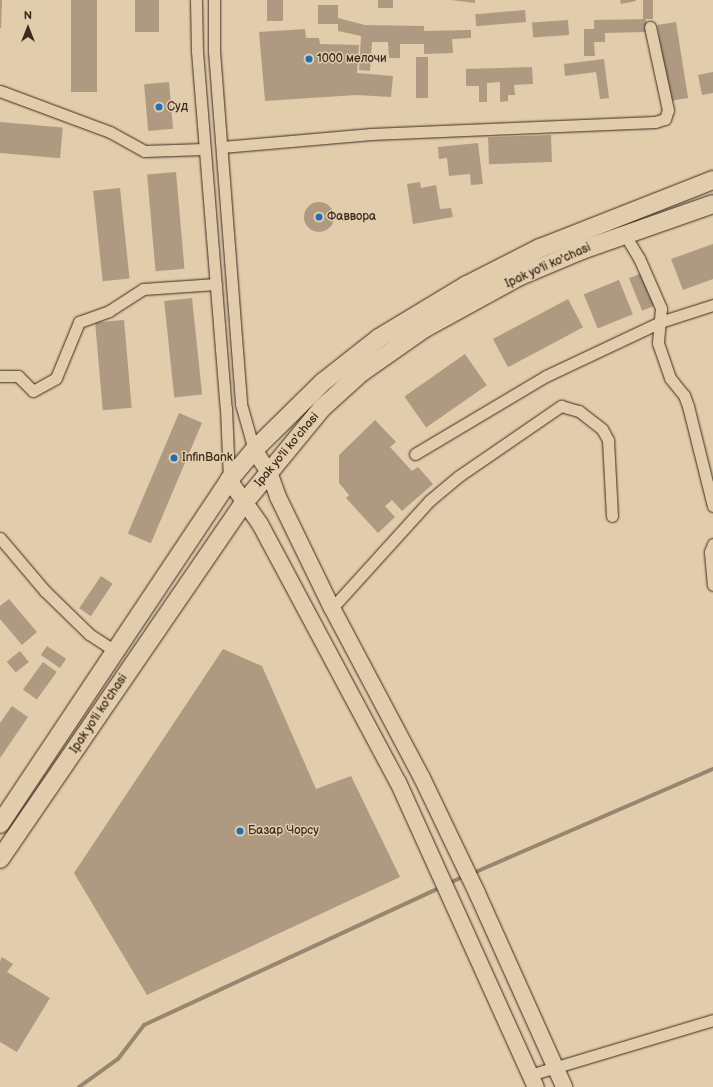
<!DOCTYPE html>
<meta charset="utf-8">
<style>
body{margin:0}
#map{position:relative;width:713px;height:1087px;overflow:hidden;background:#e1ccab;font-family:"Balsamiq Sans",sans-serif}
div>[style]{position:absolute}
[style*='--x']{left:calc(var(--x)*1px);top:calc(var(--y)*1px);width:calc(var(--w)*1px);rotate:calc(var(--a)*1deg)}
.stream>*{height:4px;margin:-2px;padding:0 2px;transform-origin:2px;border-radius:2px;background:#99866e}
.building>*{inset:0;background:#ae9a80;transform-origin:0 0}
.round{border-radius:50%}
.roads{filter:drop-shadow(0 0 1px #3b2a1e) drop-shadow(0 0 1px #3b2a1e)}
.street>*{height:11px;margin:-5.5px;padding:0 5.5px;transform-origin:5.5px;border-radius:5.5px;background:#e1ccab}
.secondary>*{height:16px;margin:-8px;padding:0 8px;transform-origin:8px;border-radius:8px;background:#e1ccab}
.primary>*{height:18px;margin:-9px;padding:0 9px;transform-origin:9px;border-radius:9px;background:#e1ccab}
.dots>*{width:11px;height:11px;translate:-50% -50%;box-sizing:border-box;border:2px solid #e1ccab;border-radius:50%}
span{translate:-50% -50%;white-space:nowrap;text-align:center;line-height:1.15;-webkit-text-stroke:3px #e1ccab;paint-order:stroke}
.poi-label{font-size:12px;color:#3b2a1e}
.left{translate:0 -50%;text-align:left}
.street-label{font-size:12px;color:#3b2a1e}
.north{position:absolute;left:8px;top:8px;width:40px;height:40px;-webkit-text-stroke:3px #e1ccab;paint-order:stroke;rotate:0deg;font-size:11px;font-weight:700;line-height:16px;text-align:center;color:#3b2a1e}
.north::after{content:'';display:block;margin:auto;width:14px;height:18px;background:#3b2a1e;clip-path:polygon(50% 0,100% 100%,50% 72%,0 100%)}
</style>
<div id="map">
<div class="stream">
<div style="--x:471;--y:874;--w:264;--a:-23.5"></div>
<div style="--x:447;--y:884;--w:20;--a:-24"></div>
<div style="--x:79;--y:1087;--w:48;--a:-35.7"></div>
<div style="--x:118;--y:1059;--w:43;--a:-52.6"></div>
<div style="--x:144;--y:1025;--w:327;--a:-24.9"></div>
</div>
<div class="building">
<div style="clip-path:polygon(0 0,2px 0,1px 28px,0 28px)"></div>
<div style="left:71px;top:0;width:26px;height:92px"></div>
<div style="left:135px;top:0;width:24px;height:32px"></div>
<div style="left:267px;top:0;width:16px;height:21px"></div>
<div style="left:378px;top:0;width:15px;height:8px"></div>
<div style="clip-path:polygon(451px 0,475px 0,475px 3px)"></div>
<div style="clip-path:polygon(620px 0,636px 0,636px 1px,621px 4px)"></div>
<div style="left:643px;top:0;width:10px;height:19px"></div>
<div style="clip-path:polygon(318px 5px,338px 5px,338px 18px,365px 25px,424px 26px,424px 31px,471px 30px,471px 38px,452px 39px,453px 53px,424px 54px,424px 44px,400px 44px,400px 58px,389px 58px,388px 42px,372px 42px,370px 71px,359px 70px,361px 36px,338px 31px,338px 24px,318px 24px)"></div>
<div style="left:525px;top:10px;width:12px;height:50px;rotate:85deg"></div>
<div style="clip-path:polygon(646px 19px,647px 32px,605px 33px,605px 42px,594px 42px,595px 56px,584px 56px,584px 29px,594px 29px,594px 20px)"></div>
<div style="left:568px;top:20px;width:15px;height:36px;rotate:86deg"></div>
<div style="left:676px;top:22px;width:77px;height:19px;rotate:81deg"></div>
<div style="clip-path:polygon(305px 29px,306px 38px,319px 38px,320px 44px,359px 45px,357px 73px,393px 76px,391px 97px,356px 95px,265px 101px,259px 32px)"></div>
<div style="left:416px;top:57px;width:12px;height:41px"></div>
<div style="clip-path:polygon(604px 59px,609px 98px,600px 99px,596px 72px,565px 76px,564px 64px)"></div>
<div style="clip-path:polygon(532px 67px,533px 84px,514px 85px,515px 95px,508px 95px,508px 101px,500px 102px,500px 82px,487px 83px,487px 102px,479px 102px,479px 86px,466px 86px,466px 69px)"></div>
<div style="clip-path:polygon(713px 72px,713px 93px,702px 95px,698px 75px)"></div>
<div style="left:169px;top:82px;width:47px;height:25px;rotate:85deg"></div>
<div style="left:0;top:122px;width:63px;height:31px;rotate:5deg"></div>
<div style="left:551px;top:135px;width:27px;height:63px;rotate:88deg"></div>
<div style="clip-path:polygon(478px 143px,483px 184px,471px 185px,470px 174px,449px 176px,447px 158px,439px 159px,438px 147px)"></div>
<div style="left:176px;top:172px;width:97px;height:29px;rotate:85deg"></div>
<div style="clip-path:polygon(420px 182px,421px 188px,436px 185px,440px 209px,451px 208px,453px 217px,413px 224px,407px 184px)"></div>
<div style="left:120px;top:188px;width:91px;height:27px;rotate:84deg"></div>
<div class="round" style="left:304px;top:202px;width:30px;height:30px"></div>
<div style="clip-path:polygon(713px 244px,713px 279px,683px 290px,671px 259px)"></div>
<div style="left:642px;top:273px;width:35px;height:14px;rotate:68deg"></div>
<div style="left:619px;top:280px;width:37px;height:38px;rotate:68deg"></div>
<div style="left:192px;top:298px;width:97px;height:28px;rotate:84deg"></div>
<div style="left:568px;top:299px;width:32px;height:85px;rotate:62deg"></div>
<div style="left:124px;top:320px;width:88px;height:29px;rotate:85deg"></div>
<div style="left:465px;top:354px;width:38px;height:74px;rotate:55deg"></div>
<div style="left:179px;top:413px;width:25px;height:131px;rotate:23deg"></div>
<div style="clip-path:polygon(375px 420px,396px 442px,390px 447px,412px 471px,418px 467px,433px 484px,402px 511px,392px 500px,385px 506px,395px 517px,378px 533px,346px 498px,349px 495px,339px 483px,339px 455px)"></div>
<div style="left:101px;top:576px;width:14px;height:39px;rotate:34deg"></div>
<div style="clip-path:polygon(9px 599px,37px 632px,22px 645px,0 619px,0 606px)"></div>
<div style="left:47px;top:646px;width:23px;height:11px;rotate:34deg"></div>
<div style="clip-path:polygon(223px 649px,262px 666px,316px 789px,351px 776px,400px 877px,147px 995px,74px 873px)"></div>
<div style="left:20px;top:651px;width:14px;height:17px;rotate:51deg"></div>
<div style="left:43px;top:662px;width:17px;height:34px;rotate:36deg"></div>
<div style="clip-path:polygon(12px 706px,28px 717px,0 758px,0 723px)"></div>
<div style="clip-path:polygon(2px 957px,13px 964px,7px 972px,50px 998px,17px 1052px,0 1042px,0 961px)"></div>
</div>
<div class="roads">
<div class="street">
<div style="--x:196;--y:0;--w:51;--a:88.9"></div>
<div style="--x:197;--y:51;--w:358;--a:85.4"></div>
<div style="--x:226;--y:408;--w:72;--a:87.6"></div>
<div style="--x:214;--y:0;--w:51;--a:90"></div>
<div style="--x:214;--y:51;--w:354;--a:85.6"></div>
<div style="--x:241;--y:404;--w:48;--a:74.2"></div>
<div style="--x:0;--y:91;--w:117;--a:20.4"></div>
<div style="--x:110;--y:132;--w:39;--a:29"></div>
<div style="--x:144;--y:151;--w:60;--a:-1.9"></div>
<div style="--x:222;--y:147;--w:150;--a:-5"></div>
<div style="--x:371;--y:134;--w:284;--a:-2.4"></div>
<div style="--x:655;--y:122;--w:10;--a:-17"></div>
<div style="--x:665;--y:119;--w:9;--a:-72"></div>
<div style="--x:668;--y:110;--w:85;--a:-102.2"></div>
<div style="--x:625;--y:235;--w:27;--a:59"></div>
<div style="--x:639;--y:258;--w:55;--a:66.3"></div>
<div style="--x:661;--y:308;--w:35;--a:95"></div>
<div style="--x:658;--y:343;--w:37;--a:71"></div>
<div style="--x:670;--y:378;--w:22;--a:51"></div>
<div style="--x:684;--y:395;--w:12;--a:70"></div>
<div style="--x:688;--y:406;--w:103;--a:76"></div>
<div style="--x:0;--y:376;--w:18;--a:0"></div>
<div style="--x:18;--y:376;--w:21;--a:45"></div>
<div style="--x:33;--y:391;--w:26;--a:-29"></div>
<div style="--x:56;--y:378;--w:61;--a:-67.7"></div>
<div style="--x:79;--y:322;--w:32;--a:-20"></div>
<div style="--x:109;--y:311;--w:40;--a:-32.9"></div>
<div style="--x:143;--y:289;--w:73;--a:-3.9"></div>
<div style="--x:415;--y:454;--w:152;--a:-30.8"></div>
<div style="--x:546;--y:376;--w:126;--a:-25.3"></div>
<div style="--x:660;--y:322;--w:56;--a:-17.8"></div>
<div style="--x:0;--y:538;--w:70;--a:49.7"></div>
<div style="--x:45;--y:591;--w:62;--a:44.3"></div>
<div style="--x:89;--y:634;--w:31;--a:33"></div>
<div style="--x:713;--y:544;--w:9;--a:111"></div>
<div style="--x:710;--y:552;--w:33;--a:85"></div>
<div style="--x:332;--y:608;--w:144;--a:-47.8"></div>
<div style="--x:429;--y:501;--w:39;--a:-40"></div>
<div style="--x:459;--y:476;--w:124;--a:-34.5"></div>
<div style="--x:561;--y:406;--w:19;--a:16"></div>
<div style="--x:579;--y:411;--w:29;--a:38"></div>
<div style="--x:602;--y:429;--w:13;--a:61"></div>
<div style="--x:608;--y:440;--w:76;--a:87"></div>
<div style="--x:530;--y:1075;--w:191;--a:-16.7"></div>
</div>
<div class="secondary">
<div style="--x:254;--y:450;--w:27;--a:56"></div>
<div style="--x:269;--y:472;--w:27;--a:70"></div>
<div style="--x:278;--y:497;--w:123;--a:64.1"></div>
<div style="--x:332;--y:608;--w:192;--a:62.1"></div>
<div style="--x:422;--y:778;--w:127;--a:64.4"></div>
<div style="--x:477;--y:893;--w:213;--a:65.8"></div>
<div style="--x:229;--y:480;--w:54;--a:54.8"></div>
<div style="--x:260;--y:524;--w:293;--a:61.9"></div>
<div style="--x:398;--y:782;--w:335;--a:65.7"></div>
</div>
<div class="primary">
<div style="--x:0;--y:824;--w:413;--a:-56.3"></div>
<div style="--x:229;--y:480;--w:39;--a:-50"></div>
<div style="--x:254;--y:450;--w:97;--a:-44.6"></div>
<div style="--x:323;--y:382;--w:71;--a:-38.2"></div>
<div style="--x:379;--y:338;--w:103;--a:-31.1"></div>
<div style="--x:467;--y:285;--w:82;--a:-26.9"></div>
<div style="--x:540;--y:248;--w:186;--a:-21.5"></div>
<div style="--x:0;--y:859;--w:432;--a:-55.6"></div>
<div style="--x:244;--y:503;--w:123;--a:-50.6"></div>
<div style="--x:322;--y:408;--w:54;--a:-42"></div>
<div style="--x:362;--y:372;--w:77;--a:-34.9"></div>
<div style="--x:425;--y:328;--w:106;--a:-28.7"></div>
<div style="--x:518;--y:277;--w:69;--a:-22.9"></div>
<div style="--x:582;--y:250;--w:139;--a:-19.3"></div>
</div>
</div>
<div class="dots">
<div style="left:309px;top:59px;background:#1f6fb2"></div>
<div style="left:159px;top:107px;background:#1f6fb2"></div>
<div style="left:319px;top:217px;background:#1f6fb2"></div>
<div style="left:174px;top:458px;background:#1f6fb2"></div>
<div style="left:240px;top:831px;background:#1f6fb2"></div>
</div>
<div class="poi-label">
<span class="left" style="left:317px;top:59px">1000 мелочи</span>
<span class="left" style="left:167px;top:107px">Суд</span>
<span class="left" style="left:327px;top:217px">Фаввора</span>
<span class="left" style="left:182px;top:458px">InfinBank</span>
<span class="left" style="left:248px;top:831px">Базар Чорсу</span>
</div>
<div class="street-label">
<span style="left:548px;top:266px;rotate:-24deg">Ipak yo'li ko'chasi</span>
<span style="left:287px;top:450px;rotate:-50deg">Ipak yo'li ko'chasi</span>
<span style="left:99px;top:714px;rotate:-56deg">Ipak yo'li ko'chasi</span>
</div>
<div class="north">N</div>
</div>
